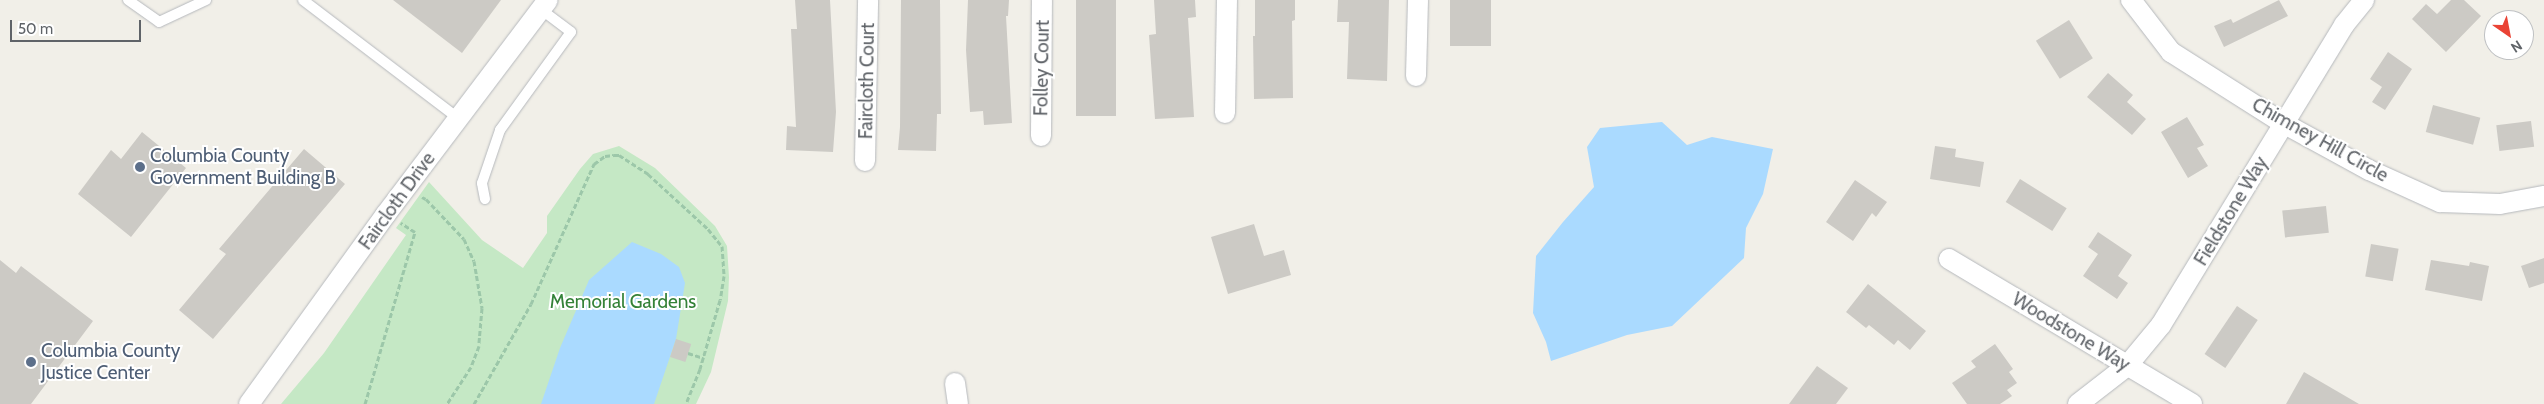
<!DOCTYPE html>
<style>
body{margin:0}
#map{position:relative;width:2544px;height:404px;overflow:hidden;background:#f1efe8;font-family:Cabin,sans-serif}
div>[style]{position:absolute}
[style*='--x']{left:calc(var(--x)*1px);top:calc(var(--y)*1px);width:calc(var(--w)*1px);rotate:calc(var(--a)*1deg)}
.green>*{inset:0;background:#c5e8c5}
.water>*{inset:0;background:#aadaff}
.building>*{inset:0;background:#cccac5;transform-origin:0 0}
.path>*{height:3px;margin-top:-1.5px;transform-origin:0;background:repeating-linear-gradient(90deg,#9cc7a9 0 5px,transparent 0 7.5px)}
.roads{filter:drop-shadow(0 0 1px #b5b8bc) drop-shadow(0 0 1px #b5b8bc)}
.service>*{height:10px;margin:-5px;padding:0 5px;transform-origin:5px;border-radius:5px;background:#fff}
.minor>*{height:20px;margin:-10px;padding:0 10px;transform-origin:10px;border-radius:10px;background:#fff}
.dots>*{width:14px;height:14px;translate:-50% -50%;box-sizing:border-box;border:2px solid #fff;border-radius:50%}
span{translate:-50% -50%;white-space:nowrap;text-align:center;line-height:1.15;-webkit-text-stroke:4px #fff;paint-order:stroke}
.street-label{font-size:19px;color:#5f6368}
.service-label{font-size:19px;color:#4e5e75}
.left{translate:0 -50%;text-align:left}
.park-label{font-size:19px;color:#348238}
.north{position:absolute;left:2484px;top:10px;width:50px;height:50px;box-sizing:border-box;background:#fff;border:1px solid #bfc1c3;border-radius:50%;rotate:147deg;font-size:14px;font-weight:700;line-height:20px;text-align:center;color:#5f6368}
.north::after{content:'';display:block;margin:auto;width:18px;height:22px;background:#ea4335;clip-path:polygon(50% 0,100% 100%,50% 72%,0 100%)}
.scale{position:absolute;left:10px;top:20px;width:131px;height:22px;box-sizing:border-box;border:2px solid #5f6368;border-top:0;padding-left:6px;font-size:15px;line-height:18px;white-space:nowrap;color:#5f6368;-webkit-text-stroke:4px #fff;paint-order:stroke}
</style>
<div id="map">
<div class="green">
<div style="clip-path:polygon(619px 146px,655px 168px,715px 226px,727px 246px,729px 277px,728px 301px,711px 372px,696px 404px,281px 404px,324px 353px,406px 235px,396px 228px,429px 182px,482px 240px,523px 268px,547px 233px,547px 216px,580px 169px,593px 154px)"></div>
</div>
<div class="water">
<div style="clip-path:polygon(1662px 122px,1687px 145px,1712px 137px,1773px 149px,1763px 194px,1746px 228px,1744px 258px,1672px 326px,1627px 335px,1551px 361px,1546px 342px,1533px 313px,1536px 256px,1563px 222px,1594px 187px,1587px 147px,1600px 128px)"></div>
<div style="clip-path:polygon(632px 242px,661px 254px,679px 267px,685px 283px,676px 339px,654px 404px,541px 404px,560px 348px,589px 280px)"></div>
</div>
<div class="building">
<div style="clip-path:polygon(393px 0,501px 0,462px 53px)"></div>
<div style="clip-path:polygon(795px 0,830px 0,836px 112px,833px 152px,786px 150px,787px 126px,796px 127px,791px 29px,797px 29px)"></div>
<div style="clip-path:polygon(901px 0,940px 0,941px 114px,937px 114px,936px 151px,898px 150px,900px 127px)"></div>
<div style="clip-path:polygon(968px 0,1009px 0,1008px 16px,1006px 16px,1012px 123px,984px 125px,983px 111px,970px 112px,966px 50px)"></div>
<div style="left:1076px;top:0;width:40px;height:116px"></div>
<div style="clip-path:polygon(1154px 0,1195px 0,1196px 17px,1188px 18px,1194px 117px,1155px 119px,1149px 35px,1156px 34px)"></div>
<div style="clip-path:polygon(1255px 0,1295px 0,1295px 20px,1292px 21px,1293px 98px,1254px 99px,1253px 36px,1255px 36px)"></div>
<div style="clip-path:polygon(1338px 0,1389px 0,1387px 81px,1347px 79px,1349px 22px,1337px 22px)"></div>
<div style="left:1450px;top:0;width:41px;height:46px"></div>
<div style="clip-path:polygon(2279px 0,2288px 16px,2224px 47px,2214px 26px,2231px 19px,2233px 23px)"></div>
<div style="clip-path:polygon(2451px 0,2464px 0,2481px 16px,2446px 52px,2412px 19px,2426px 4px,2437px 14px)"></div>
<div style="left:2069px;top:20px;width:45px;height:39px;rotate:58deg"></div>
<div style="clip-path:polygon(2388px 52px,2412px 69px,2385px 110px,2372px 102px,2382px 87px,2370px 79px)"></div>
<div style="clip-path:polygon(2108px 73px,2133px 95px,2127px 102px,2146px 119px,2132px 135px,2087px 97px)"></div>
<div style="left:2433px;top:105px;width:49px;height:28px;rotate:15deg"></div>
<div style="clip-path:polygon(2187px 117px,2204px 145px,2197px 148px,2208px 166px,2188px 178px,2161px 132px)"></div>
<div style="left:2531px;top:121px;width:26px;height:35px;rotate:83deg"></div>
<div style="clip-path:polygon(142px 132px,186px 168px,131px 237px,78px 194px,111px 150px,121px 159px)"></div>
<div style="clip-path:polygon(1935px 146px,1956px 149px,1955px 157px,1984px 162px,1980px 187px,1930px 179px)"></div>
<div style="clip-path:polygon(304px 149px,345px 184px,213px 339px,179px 310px,226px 254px,219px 249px)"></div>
<div style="left:2020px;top:179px;width:55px;height:27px;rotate:32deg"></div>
<div style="clip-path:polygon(1855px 180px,1887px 202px,1876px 217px,1872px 213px,1853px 241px,1826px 222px)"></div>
<div style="left:2326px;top:206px;width:27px;height:44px;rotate:84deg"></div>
<div style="clip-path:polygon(1254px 224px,1264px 256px,1284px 250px,1291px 275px,1228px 294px,1211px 237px)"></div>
<div style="clip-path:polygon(2098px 232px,2132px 255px,2118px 276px,2128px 283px,2117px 299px,2083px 276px,2098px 254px,2088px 247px)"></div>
<div style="left:2371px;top:244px;width:28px;height:33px;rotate:10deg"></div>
<div style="clip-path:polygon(2544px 258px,2544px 283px,2529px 288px,2521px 266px)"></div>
<div style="clip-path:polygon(0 260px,16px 273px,21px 266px,93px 321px,31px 404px,0 404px)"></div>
<div style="clip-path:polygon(2431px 260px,2469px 266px,2470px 262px,2489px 266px,2482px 301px,2425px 290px)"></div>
<div style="clip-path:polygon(1868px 284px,1926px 331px,1910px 350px,1898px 340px,1894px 345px,1869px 325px,1866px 328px,1846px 312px)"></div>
<div style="left:2237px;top:306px;width:25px;height:58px;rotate:34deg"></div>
<div style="left:676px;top:339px;width:16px;height:19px;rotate:18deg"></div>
<div style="clip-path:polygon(1995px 344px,2013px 369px,2009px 372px,2017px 383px,2007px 390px,2012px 396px,2000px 404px,1967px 404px,1952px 383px,1976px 367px,1971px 361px)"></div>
<div style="clip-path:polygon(1817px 366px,1848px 388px,1836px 404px,1789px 404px)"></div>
<div style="clip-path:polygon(2304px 372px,2359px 404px,2286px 404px)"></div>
</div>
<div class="path">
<div style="--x:422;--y:197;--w:4;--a:27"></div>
<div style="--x:426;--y:199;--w:55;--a:46.5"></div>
<div style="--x:464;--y:239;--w:24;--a:66"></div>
<div style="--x:474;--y:261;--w:48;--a:80.3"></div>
<div style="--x:482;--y:308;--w:38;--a:95"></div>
<div style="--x:479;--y:346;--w:22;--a:111"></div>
<div style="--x:471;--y:367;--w:44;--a:123"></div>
<div style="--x:688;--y:353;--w:16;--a:18"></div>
<div style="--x:365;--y:404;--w:179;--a:-73.8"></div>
<div style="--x:415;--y:232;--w:17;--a:-147"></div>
<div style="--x:474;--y:404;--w:115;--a:-60.3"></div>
<div style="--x:531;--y:304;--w:154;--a:-65.8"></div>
<div style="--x:594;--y:164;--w:14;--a:-36"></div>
<div style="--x:605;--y:156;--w:9;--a:-6"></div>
<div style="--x:614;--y:155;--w:5;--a:0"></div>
<div style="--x:619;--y:155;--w:35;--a:33"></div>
<div style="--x:648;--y:174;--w:81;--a:42.5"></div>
<div style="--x:708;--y:229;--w:22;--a:51"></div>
<div style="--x:722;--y:246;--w:30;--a:86"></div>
<div style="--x:724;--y:276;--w:24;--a:99"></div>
<div style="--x:720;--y:300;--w:72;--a:106.2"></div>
<div style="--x:700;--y:369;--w:38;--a:112"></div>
</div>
<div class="roads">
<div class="service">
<div style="--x:128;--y:0;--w:38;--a:35"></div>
<div style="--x:159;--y:22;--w:52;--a:-25.1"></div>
<div style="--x:303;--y:0;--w:195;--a:37.3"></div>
<div style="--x:485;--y:199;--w:16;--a:-101"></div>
<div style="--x:482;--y:183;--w:56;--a:-71.2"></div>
<div style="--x:500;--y:130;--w:121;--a:-54.1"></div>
<div style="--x:571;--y:32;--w:38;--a:-143"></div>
</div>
<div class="minor">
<div style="--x:2131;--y:0;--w:66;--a:52.4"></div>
<div style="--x:2171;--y:52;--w:133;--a:32.4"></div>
<div style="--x:2283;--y:123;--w:98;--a:28.7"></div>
<div style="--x:2369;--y:170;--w:78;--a:24.3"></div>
<div style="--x:2440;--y:202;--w:60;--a:1.9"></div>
<div style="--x:2500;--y:204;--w:45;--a:-10.3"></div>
<div style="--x:1416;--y:76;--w:76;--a:-88.5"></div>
<div style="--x:1225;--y:113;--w:113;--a:-89"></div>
<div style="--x:1041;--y:136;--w:136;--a:-89.6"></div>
<div style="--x:865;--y:161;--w:161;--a:-88.9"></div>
<div style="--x:1949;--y:259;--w:283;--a:30.8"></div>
<div style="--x:955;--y:383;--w:21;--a:82"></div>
<div style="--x:249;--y:404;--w:234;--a:-54.2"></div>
<div style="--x:386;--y:214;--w:268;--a:-52.9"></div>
<div style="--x:2078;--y:404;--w:62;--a:-37.8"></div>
<div style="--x:2127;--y:366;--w:53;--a:-50.3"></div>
<div style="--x:2161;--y:325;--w:351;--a:-58.6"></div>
<div style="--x:2344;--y:25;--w:32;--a:-51"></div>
</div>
</div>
<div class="dots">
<div style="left:140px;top:167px;background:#5c6f8a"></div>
<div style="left:31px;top:362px;background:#5c6f8a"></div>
</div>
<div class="street-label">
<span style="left:1042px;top:68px;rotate:-89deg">Folley Court</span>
<span style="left:867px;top:81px;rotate:-89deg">Faircloth Court</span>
<span style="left:2320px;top:140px;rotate:29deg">Chimney Hill Circle</span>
<span style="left:397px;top:201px;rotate:-54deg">Faircloth Drive</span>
<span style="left:2231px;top:211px;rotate:-59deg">Fieldstone Way</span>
<span style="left:2071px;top:332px;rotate:31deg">Woodstone Way</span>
</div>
<div class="service-label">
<span class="left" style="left:150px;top:167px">Columbia County<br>Government Building B</span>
<span class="left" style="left:41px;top:362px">Columbia County<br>Justice Center</span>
</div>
<div class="park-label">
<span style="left:623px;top:302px">Memorial Gardens</span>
</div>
<div class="north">N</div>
<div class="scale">50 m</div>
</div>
